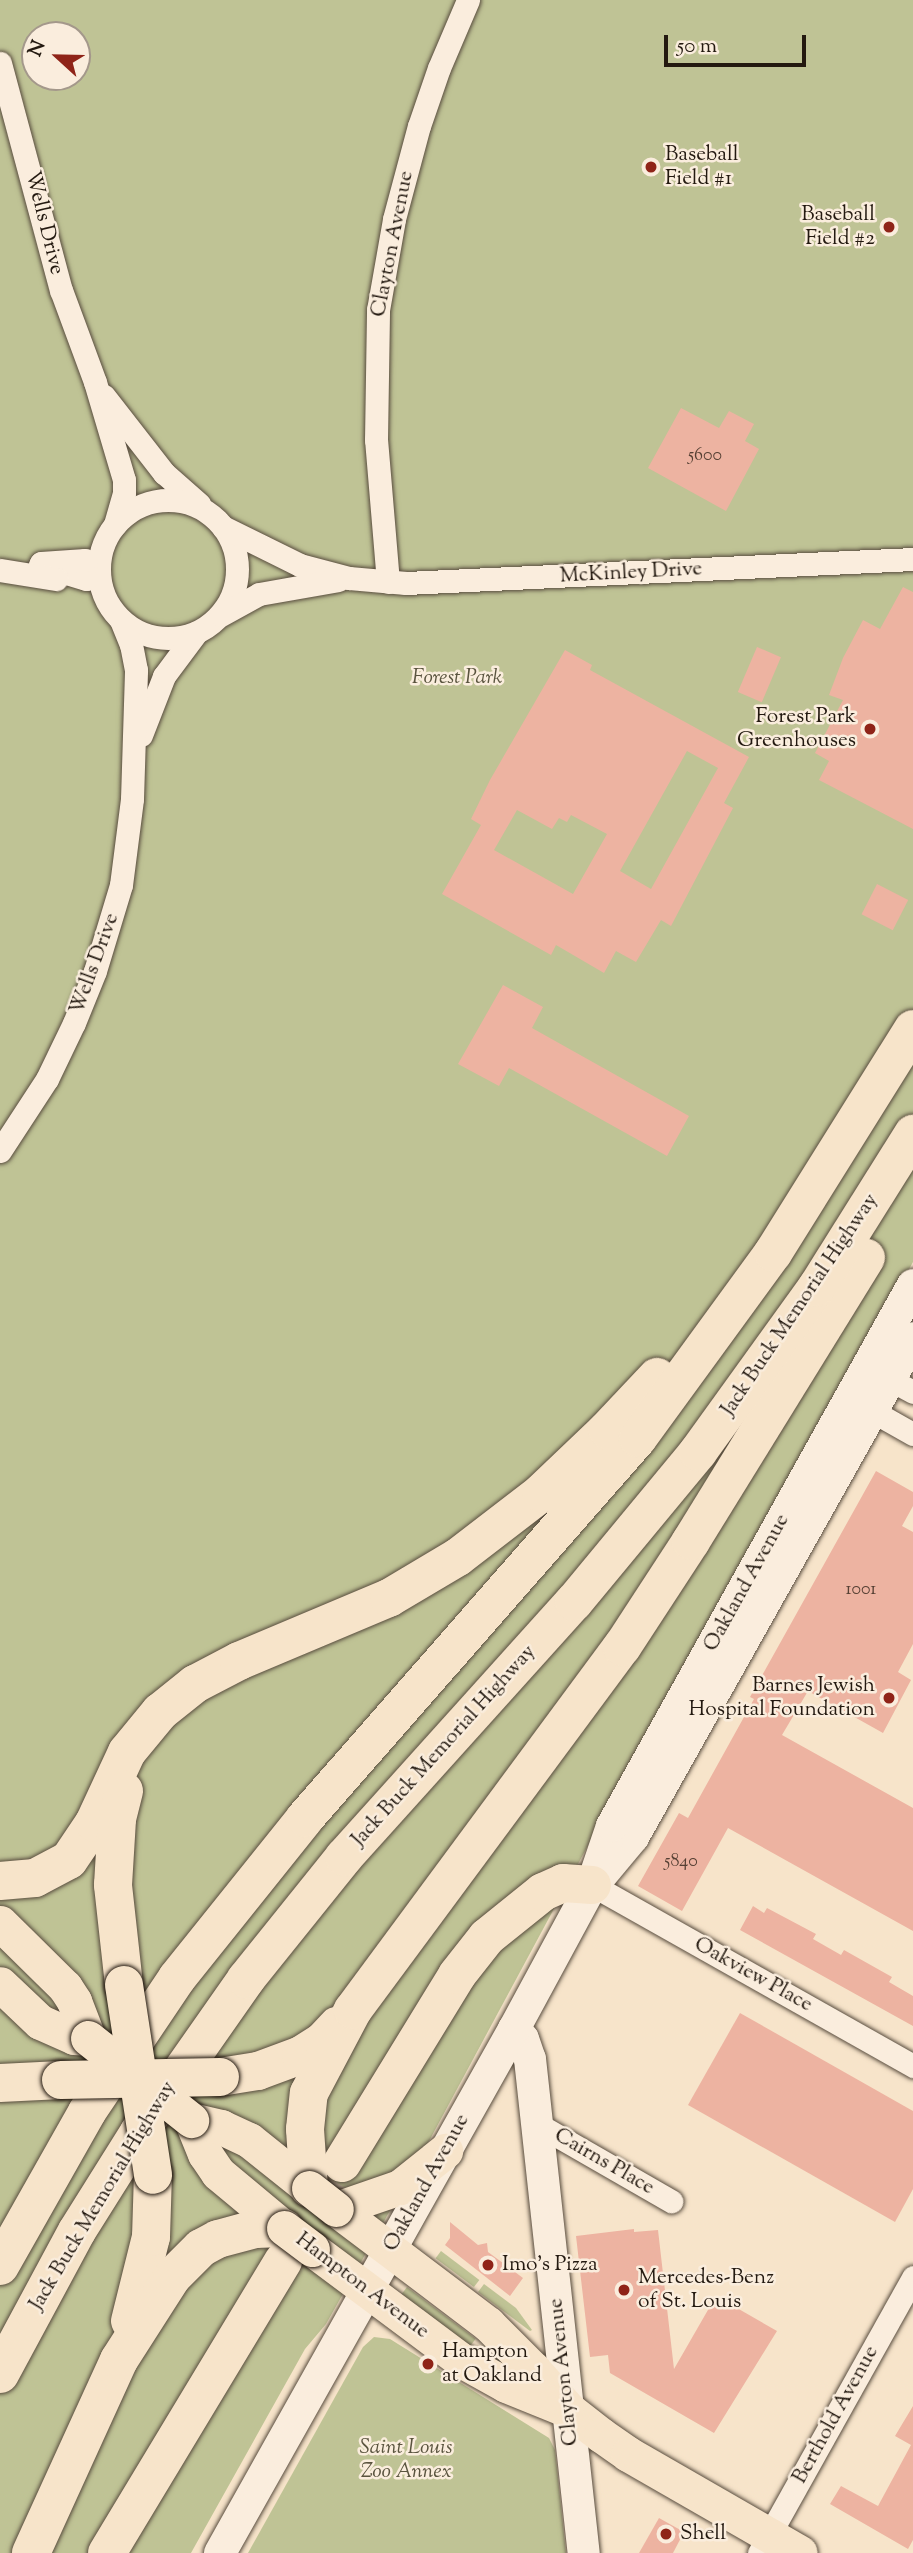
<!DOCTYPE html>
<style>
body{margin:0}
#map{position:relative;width:913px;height:2553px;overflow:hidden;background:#f7e4ca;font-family:"Sorts Mill Goudy",serif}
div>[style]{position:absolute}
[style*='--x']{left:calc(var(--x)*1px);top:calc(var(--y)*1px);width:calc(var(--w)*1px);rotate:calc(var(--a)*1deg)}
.green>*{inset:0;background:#bfc395;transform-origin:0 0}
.building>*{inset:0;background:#edb3a1;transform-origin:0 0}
.highway-tunnel>*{height:38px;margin-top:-19px;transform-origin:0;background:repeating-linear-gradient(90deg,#cdbba5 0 38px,transparent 0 57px)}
.roads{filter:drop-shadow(0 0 2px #584c3e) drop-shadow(0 0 2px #584c3e)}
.street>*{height:23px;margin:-11.5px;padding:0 11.5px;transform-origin:11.5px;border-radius:11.5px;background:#faeddd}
.street>.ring{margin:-11.5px;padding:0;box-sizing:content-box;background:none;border:23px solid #faeddd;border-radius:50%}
.secondary>*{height:32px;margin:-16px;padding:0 16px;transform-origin:16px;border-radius:16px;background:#faeddd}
.primary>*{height:35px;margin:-17.5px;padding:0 17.5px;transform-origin:17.5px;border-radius:17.5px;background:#f7e4ca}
.highway>*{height:38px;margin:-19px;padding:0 19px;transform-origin:19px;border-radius:19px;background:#f7e4ca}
.bridges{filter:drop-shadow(0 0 2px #231910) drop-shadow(0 0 2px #231910)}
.primary-bridge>*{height:35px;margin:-17.5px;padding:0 17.5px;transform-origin:17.5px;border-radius:17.5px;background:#f7e4ca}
.highway-bridge>*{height:38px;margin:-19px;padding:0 19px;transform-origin:19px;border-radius:19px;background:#f7e4ca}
.dots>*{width:19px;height:19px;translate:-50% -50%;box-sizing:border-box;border:4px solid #faeddd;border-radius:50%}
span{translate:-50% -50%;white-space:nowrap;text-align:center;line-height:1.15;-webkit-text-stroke:5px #faeddd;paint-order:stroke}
.number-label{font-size:18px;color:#564034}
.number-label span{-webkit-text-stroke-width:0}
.poi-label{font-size:21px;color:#231910}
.left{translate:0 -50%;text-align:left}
.right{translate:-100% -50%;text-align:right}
.street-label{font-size:21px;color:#231910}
.park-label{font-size:21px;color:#5a543f;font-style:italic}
.north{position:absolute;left:21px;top:21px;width:70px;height:70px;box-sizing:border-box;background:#faeddd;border:2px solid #a4988b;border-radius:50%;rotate:292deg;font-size:19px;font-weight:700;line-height:28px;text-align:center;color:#231910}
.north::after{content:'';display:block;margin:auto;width:24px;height:32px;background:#8f2418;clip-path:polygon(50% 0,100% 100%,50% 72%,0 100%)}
.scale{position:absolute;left:664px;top:35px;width:142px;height:32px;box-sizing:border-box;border:4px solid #231910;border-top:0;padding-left:9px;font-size:21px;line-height:24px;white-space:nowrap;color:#231910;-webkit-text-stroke:5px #faeddd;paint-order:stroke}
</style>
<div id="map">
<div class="green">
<div style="clip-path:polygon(evenodd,0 0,913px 0,913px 1262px,585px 1851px,428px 2143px,326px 2324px,305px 2349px,191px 2553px,0 2553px,0 0,35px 35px,77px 35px,77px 77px,35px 77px,35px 35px)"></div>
<div style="left:441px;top:2251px;width:48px;height:9px;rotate:37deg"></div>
<div style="clip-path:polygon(484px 2284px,516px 2308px,532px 2330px,530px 2331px,478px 2292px)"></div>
<div style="left:407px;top:2287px;width:86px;height:11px;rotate:37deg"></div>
<div style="clip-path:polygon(374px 2337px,390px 2339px,549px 2438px,555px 2450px,566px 2553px,248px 2553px,363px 2347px)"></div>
</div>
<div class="building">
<div style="clip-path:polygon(681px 408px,719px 428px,729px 411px,754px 424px,745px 441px,759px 449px,726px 511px,648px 468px)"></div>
<div style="clip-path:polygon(903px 587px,913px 592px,913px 829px,819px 780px,829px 761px,815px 753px,843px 700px,829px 695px,843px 658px,863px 620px,880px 629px)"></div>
<div style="left:757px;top:647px;width:26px;height:49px;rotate:23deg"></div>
<div style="clip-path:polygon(evenodd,565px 650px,592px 665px,590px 670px,749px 757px,724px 803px,733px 808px,671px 926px,661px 920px,636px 962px,616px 951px,604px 973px,556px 945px,551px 955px,442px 894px,481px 825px,471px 819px,490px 780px,565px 650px,687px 751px,718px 768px,651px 889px,620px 871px,687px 751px,565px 650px,517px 810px,552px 829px,559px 818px,567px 822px,571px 815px,607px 834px,573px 894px,494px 850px,517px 810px)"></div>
<div style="left:877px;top:884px;width:35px;height:34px;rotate:27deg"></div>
<div style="clip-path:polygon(503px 985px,543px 1007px,532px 1028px,689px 1116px,667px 1156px,509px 1068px,499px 1086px,458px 1064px)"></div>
<div style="clip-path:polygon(876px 1471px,913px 1492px,913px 1506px,902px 1526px,913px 1532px,913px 1644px,898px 1672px,911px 1680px,883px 1733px,808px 1691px,782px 1735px,913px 1808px,913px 1931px,728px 1828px,682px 1911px,638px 1886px,679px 1813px,688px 1818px,754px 1699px,750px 1697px)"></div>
<div style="clip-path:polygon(753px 1906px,764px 1913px,767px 1908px,816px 1934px,813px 1939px,841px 1955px,844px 1950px,892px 1977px,889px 1982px,913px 1996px,913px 2026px,740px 1930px)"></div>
<div style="clip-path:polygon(740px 2013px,913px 2111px,913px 2189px,895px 2222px,688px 2105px)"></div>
<div style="clip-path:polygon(450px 2222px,478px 2245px,487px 2243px,488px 2252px,523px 2278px,510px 2296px,445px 2245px,450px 2238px)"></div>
<div style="clip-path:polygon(634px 2229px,634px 2232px,658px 2230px,674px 2369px,716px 2296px,777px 2331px,714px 2433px,610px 2373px,608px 2355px,590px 2357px,576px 2236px)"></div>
<div style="clip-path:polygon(913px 2406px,913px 2540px,908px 2549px,830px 2504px,841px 2486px,878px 2506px,911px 2445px,895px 2436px)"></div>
<div style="clip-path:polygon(659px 2518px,684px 2532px,673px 2553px,639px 2553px)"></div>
</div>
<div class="highway-tunnel">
<div style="--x:283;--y:2261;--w:114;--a:-59"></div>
</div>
<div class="roads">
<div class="street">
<div style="--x:0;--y:63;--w:235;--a:75"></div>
<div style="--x:61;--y:290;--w:98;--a:69.7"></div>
<div style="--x:95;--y:382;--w:102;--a:73.5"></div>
<div style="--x:124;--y:480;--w:13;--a:90"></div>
<div style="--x:124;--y:493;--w:33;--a:106"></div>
<div style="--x:104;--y:396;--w:98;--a:52.1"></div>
<div style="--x:164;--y:473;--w:47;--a:41.5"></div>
<div class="ring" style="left:99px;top:500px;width:115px;height:115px"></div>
<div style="--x:223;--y:527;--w:86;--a:26.3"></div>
<div style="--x:300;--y:565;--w:51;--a:14.9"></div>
<div style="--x:349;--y:578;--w:57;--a:5"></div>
<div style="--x:406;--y:583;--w:508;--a:-2.71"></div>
<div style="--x:85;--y:560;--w:19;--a:87"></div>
<div style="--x:86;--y:579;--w:48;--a:-163.1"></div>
<div style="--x:40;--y:565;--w:2;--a:-63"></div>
<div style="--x:41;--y:563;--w:44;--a:-3.9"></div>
<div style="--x:0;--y:570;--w:57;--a:9.1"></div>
<div style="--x:388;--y:582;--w:143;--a:-94.8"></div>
<div style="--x:376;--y:440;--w:130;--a:-89.1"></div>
<div style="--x:378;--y:310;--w:92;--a:-80"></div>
<div style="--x:394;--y:219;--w:96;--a:-75"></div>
<div style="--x:419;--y:126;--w:61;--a:-71"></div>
<div style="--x:439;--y:68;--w:74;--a:-66.9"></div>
<div style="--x:221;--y:615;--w:43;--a:-28.9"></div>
<div style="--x:259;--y:594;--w:80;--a:-10"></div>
<div style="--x:141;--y:735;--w:63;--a:-68.7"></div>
<div style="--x:164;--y:676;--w:54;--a:-53.3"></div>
<div style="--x:0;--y:1151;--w:86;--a:-56.9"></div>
<div style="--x:47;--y:1079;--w:62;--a:-64.3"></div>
<div style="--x:74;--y:1023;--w:56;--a:-68"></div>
<div style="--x:95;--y:971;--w:90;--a:-73.2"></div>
<div style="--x:121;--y:885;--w:87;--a:-82.7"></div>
<div style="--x:132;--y:799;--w:129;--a:-88.2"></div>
<div style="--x:136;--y:670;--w:25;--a:-101"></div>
<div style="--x:131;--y:645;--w:27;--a:-112"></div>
<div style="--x:876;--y:1372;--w:42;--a:28.4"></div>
<div style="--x:858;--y:1403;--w:63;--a:29.4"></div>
<div style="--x:592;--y:1885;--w:369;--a:29.4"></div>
<div style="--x:537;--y:2124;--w:155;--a:29.9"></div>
<div style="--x:759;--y:2553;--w:316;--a:-60.8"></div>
</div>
<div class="secondary">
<div style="--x:598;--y:1879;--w:55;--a:-50.2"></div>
<div style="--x:633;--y:1837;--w:572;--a:-60.7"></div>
<div style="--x:514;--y:2029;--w:13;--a:48"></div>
<div style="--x:523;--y:2039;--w:21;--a:71"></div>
<div style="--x:530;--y:2059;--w:497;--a:83.8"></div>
<div style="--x:220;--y:2553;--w:601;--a:-60.7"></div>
<div style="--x:514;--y:2029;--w:164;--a:-61.6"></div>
<div style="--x:592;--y:1885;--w:62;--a:-71.3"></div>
<div style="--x:612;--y:1826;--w:619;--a:-60.91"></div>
</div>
<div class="primary">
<div style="--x:0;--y:1923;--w:91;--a:44.6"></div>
<div style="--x:65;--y:1987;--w:17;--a:57"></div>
<div style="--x:74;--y:2001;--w:40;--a:69"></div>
<div style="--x:88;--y:2038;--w:14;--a:-176"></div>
<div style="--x:74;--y:2037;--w:37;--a:-156"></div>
<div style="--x:40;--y:2022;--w:55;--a:-136.5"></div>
<div style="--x:336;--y:2209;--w:191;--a:37.1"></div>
<div style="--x:488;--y:2324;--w:64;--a:45"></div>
<div style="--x:533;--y:2369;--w:55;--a:48.7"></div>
<div style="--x:569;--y:2410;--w:41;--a:38"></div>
<div style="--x:601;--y:2435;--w:33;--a:35"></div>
<div style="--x:628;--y:2454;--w:198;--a:29.9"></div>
<div style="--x:336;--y:2209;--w:68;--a:-19"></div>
<div style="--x:400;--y:2187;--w:58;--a:-38.7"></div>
<div style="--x:284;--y:2228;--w:86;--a:-140.2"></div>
<div style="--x:218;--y:2173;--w:23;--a:-124"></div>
<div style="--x:205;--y:2154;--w:37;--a:-112"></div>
<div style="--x:191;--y:2120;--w:31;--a:13"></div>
<div style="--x:221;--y:2127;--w:31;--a:25"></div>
<div style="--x:249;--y:2140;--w:77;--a:38.7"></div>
<div style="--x:312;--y:2249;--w:186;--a:36.7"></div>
<div style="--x:461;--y:2360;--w:51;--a:29.1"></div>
<div style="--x:506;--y:2385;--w:64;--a:22.1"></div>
</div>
<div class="highway">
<div style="--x:0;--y:1881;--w:35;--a:-5"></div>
<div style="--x:35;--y:1878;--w:38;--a:-28"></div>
<div style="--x:69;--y:1860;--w:45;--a:-56"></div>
<div style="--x:94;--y:1823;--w:78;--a:-65.1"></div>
<div style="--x:127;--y:1752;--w:52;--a:-50.5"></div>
<div style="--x:160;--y:1712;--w:45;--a:-38.7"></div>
<div style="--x:195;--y:1684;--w:50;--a:-27.6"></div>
<div style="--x:239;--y:1661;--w:163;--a:-22.8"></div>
<div style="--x:389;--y:1598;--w:80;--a:-30.7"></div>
<div style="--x:458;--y:1557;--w:105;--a:-37.6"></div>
<div style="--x:541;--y:1493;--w:91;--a:-43.7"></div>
<div style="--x:607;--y:1430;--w:73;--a:-46.7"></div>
<div style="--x:124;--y:1985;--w:101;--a:-96.3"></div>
<div style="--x:113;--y:1885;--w:66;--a:-86.5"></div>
<div style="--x:117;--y:1819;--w:29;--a:-76"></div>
<div style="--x:220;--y:2077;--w:38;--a:-9"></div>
<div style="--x:258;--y:2071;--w:46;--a:-20.4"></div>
<div style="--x:301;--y:2055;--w:26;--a:-32"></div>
<div style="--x:323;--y:2041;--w:21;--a:-47"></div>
<div style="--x:0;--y:2083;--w:61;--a:-2.8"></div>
<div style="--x:342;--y:2163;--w:220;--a:-58.5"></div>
<div style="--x:457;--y:1975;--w:48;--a:-51.7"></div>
<div style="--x:487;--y:1937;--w:72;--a:-38.8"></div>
<div style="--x:543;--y:1892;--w:22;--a:-24"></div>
<div style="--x:563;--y:1883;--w:29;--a:4"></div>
<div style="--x:309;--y:2188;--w:59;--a:-93.9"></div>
<div style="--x:305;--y:2129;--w:36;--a:-84"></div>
<div style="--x:309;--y:2093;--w:94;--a:-62.1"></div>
<div style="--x:353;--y:2010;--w:452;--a:-53.5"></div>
<div style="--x:622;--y:1647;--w:126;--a:-56.9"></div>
<div style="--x:691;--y:1541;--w:333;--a:-58.3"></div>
<div style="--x:0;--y:2266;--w:177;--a:-60.5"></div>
<div style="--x:87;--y:2112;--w:161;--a:-56.1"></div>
<div style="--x:177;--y:1978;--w:205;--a:-51.3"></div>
<div style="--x:305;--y:1818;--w:505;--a:-48.77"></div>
<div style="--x:638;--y:1438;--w:229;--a:-53.9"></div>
<div style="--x:773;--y:1253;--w:264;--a:-58"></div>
<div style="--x:130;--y:2321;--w:87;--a:-76"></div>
<div style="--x:151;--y:2237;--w:62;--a:-88.2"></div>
<div style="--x:0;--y:2374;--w:162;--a:-61.7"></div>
<div style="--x:77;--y:2231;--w:117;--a:-57.9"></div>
<div style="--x:139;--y:2132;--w:187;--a:-55"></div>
<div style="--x:246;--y:1979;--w:156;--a:-51.2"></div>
<div style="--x:344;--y:1857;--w:343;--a:-48"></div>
<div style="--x:574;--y:1602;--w:195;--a:-50.4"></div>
<div style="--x:698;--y:1452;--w:203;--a:-54.2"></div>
<div style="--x:817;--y:1287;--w:181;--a:-57.9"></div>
<div style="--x:31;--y:2553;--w:212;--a:-65.5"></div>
<div style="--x:119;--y:2360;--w:98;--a:-57.4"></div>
<div style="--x:172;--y:2277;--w:41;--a:-45"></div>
<div style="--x:201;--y:2248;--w:19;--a:-28"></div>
<div style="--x:218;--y:2239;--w:38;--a:-15"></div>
<div style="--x:255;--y:2229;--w:29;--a:-2"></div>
<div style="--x:107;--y:2553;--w:341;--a:-58.9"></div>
</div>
</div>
<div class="bridges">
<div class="primary-bridge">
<div style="--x:88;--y:2038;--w:132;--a:38.5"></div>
<div style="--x:309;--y:2188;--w:34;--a:38"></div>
<div style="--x:284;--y:2228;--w:35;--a:37"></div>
</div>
<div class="highway-bridge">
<div style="--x:124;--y:1985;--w:192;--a:81.3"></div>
<div style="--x:61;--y:2080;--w:159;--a:-1.1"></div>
</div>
</div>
<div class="dots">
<div style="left:651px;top:167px;background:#8f2418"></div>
<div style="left:889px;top:227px;background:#8f2418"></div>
<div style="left:870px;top:729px;background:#8f2418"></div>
<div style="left:889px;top:1698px;background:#8f2418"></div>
<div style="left:488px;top:2265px;background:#8f2418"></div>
<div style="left:624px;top:2290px;background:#8f2418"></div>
<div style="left:428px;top:2364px;background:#8f2418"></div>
<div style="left:666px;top:2534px;background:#8f2418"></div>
</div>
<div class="number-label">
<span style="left:705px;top:456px">5600</span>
<span style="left:861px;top:1590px">1001</span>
<span style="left:681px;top:1862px">5840</span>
</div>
<div class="poi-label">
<span class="left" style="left:665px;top:167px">Baseball<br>Field #1</span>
<span class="right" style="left:875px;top:227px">Baseball<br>Field #2</span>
<span class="right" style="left:856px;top:729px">Forest Park<br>Greenhouses</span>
<span class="right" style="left:875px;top:1698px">Barnes Jewish<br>Hospital Foundation</span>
<span class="left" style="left:502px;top:2265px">Imo's Pizza</span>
<span class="left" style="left:638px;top:2290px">Mercedes-Benz<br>of St. Louis</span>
<span class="left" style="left:442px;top:2364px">Hampton<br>at Oakland</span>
<span class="left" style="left:680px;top:2534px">Shell</span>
</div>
<div class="street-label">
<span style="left:44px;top:223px;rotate:76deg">Wells Drive</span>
<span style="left:393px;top:244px;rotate:-79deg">Clayton Avenue</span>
<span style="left:631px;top:573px;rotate:-3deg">McKinley Drive</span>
<span style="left:95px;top:964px;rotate:-70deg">Wells Drive</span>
<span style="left:800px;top:1305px;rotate:-56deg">Jack Buck Memorial Highway</span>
<span style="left:747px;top:1583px;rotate:-61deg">Oakland Avenue</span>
<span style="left:444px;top:1746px;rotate:-48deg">Jack Buck Memorial Highway</span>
<span style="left:753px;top:1975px;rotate:29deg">Oakview Place</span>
<span style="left:604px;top:2162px;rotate:30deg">Cairns Place</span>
<span style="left:427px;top:2183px;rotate:-61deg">Oakland Avenue</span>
<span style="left:103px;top:2196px;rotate:-59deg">Jack Buck Memorial Highway</span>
<span style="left:362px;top:2286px;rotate:37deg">Hampton Avenue</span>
<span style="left:564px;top:2372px;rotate:-96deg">Clayton Avenue</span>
<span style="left:836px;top:2415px;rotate:-61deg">Berthold Avenue</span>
</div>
<div class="park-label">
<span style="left:457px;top:678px">Forest Park</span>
<span style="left:406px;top:2460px">Saint Louis<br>Zoo Annex</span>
</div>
<div class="north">N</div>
<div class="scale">50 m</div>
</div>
